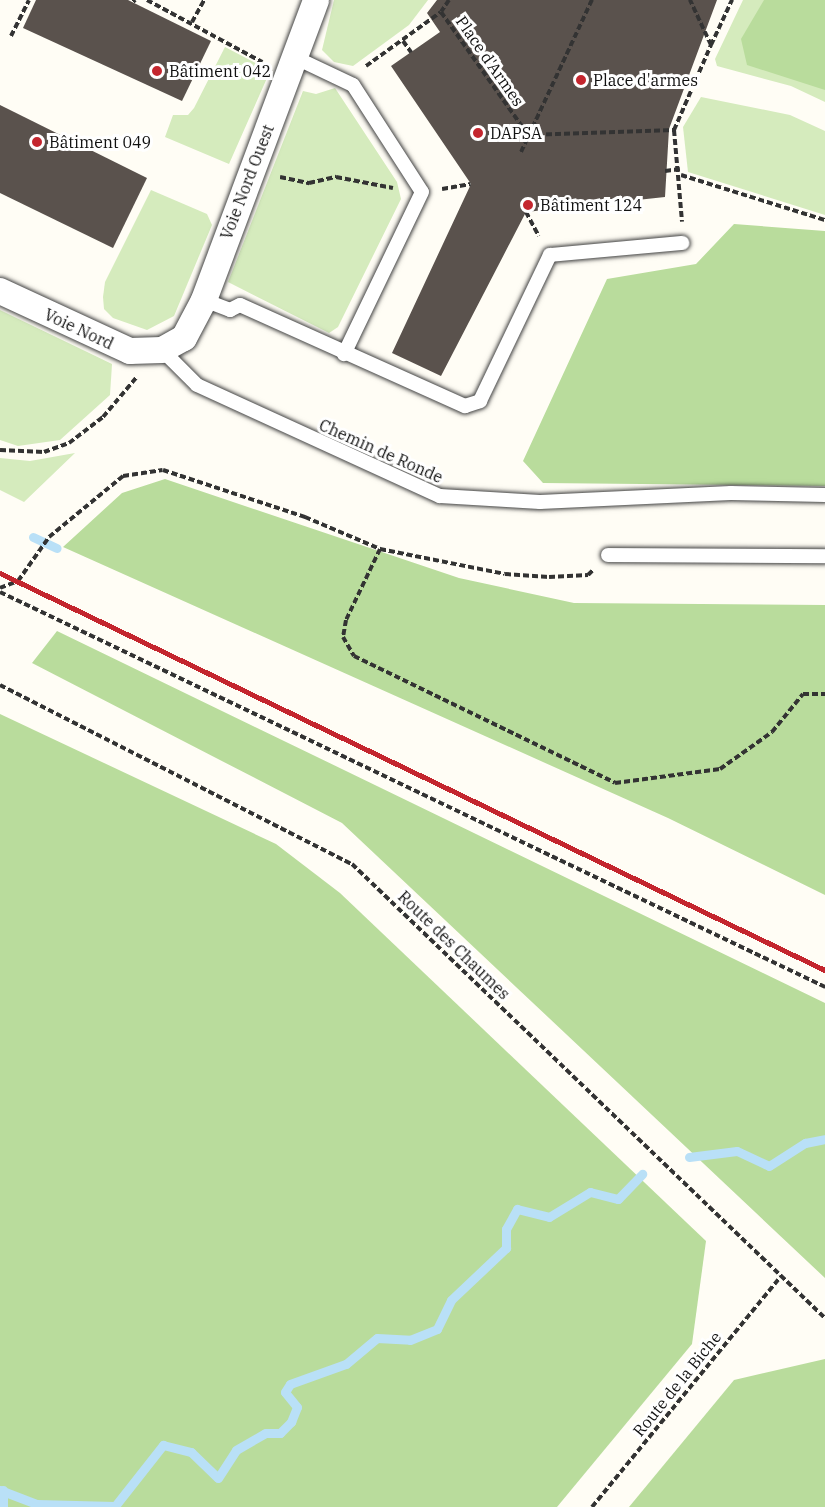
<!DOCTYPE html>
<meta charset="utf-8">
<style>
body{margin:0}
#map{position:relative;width:825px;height:1507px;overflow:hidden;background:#fffdf5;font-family:"IBM Plex Serif",serif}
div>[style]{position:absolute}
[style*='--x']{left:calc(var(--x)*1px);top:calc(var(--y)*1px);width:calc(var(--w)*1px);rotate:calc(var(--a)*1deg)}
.green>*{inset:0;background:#d5ebbd}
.forest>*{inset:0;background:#b9dc9c}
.stream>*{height:9px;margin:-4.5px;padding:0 4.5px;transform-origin:4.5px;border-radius:4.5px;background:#b9e0f7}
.building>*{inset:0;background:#5a524d}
.path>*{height:4px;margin-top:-2px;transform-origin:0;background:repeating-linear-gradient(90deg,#333 0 6px,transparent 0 9px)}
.roads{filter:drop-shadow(0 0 2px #444) drop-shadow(0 0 2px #444)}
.lane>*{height:14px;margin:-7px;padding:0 7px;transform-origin:7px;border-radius:7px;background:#fff}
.street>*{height:26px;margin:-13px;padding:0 13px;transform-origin:13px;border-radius:13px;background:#fff}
.rail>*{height:4.5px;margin:-2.25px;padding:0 2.25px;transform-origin:2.25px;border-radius:2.25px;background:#c4262e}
.dots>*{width:16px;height:16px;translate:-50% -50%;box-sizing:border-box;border:3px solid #fff;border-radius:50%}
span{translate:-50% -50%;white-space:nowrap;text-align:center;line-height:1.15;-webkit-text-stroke:6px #fff;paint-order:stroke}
.street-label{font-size:16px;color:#111}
.poi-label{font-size:16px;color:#111}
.left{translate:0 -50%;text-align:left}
</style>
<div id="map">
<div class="green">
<div style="clip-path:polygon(334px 0,428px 0,409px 25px,353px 66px,334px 62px,322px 50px)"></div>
<div style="clip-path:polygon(743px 0,825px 0,825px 102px,791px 86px,717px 66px,715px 59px)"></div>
<div style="clip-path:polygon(225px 47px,261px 66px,267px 78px,229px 164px,165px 137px,173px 115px,188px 115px,194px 108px)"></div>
<div style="clip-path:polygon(335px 88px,397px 182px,401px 199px,338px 327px,329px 333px,228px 282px,303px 91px,316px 94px)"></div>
<div style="clip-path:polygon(701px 97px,790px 115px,825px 131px,825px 215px,688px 172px,683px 127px)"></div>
<div style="clip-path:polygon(151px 190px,207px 214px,212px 225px,174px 316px,147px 330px,113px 318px,104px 309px,103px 297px,105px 282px)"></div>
<div style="clip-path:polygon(0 310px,112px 364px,110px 395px,60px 440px,18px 446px,0 440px)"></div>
<div style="clip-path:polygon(75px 453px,24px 502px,0 490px,0 458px,30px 461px)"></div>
</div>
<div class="forest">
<div style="clip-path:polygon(764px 0,825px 0,825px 90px,747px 65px,741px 39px)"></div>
<div style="clip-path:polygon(734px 224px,825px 231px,825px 486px,543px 483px,523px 461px,607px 279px,696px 264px)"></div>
<div style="clip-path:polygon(165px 479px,459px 578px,574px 603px,825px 605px,825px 895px,668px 818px,63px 547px,122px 493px)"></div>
<div style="clip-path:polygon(57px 631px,825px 1003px,825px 1278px,342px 823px,32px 663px)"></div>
<div style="clip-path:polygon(0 714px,276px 844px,340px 893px,706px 1241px,692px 1344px,557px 1507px,0 1507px)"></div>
<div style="clip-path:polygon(825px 1359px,825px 1507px,629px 1507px,734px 1380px)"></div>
</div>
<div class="stream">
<div style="--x:33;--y:537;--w:26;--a:25"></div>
<div style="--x:689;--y:1157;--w:48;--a:-7.1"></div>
<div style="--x:737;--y:1151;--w:35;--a:25"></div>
<div style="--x:769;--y:1166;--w:43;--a:-32.6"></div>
<div style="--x:805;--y:1143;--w:20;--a:-11"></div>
<div style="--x:0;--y:1490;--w:39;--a:21"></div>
<div style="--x:36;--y:1504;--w:79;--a:1.5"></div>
<div style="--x:115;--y:1506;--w:78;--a:-51.8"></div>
<div style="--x:163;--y:1445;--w:29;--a:14"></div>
<div style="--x:191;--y:1452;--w:37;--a:44"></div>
<div style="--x:218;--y:1478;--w:33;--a:-57"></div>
<div style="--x:236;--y:1450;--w:34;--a:-30"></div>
<div style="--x:266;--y:1433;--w:14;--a:0"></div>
<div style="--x:280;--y:1433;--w:16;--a:-45"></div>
<div style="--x:291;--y:1422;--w:16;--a:-68"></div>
<div style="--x:297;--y:1407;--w:19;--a:-129"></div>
<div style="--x:285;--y:1392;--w:9;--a:-58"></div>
<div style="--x:290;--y:1384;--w:59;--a:-19.7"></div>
<div style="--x:346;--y:1364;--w:40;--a:-40"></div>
<div style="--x:377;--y:1338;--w:33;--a:3"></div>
<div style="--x:410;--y:1340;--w:29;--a:-22"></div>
<div style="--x:437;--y:1329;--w:32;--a:-64"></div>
<div style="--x:451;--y:1300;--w:76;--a:-43.4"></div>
<div style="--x:506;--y:1248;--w:19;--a:-90"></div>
<div style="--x:506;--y:1229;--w:23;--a:-61"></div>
<div style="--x:517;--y:1209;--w:33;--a:14"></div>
<div style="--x:549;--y:1217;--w:48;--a:-31.4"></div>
<div style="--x:590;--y:1192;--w:29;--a:14"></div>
<div style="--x:618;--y:1199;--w:35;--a:-46"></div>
<div style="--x:3;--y:1490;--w:17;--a:90"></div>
</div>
<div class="building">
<div style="clip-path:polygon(36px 0,128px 0,211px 41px,182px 101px,23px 28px)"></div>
<div style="clip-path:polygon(437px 0,717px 0,669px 129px,665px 197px,526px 212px,441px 376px,392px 353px,471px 184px,391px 66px,440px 32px,427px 13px)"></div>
<div style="clip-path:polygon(0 105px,147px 178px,113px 248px,0 193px)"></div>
</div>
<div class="path">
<div style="--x:147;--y:0;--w:131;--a:28.3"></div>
<div style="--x:449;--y:0;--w:14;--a:124"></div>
<div style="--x:441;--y:12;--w:151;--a:54.7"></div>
<div style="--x:528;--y:135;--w:146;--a:-2"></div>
<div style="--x:674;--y:130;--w:93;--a:-66.5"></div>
<div style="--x:711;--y:45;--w:50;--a:-115"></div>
<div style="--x:133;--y:2;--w:3;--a:-45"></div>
<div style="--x:192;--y:22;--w:25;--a:-61"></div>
<div style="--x:11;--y:36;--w:40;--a:-63.4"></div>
<div style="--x:403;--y:41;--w:14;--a:54"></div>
<div style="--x:711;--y:45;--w:50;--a:-65"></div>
<div style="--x:366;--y:66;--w:92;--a:-35.8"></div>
<div style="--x:674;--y:130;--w:92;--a:85"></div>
<div style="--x:521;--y:152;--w:168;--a:-65"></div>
<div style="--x:665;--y:171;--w:15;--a:-8"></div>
<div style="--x:681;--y:175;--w:151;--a:17.4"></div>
<div style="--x:280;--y:177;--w:30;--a:12"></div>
<div style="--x:309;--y:183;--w:28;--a:-13"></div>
<div style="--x:336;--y:177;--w:58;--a:10.9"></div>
<div style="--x:442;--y:189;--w:29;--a:-10"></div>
<div style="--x:526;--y:212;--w:27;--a:62"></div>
<div style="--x:0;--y:450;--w:44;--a:2.6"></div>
<div style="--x:44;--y:452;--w:27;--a:-20"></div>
<div style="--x:69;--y:443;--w:43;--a:-37.4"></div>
<div style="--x:103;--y:417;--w:51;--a:-49.8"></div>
<div style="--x:380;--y:549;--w:79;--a:115.6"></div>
<div style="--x:346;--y:620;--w:17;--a:100"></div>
<div style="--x:343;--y:637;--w:22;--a:60"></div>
<div style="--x:354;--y:656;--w:290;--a:25.9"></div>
<div style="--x:615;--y:783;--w:106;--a:-7.6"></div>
<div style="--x:720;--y:769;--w:64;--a:-35.4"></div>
<div style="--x:772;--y:732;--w:49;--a:-50.8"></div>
<div style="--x:803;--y:694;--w:22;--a:0"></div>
<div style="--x:0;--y:588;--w:19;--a:-21"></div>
<div style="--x:18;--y:581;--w:54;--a:-54.8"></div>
<div style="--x:49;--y:537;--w:96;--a:-39.5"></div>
<div style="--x:123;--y:476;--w:40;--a:-8.5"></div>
<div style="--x:163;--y:470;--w:150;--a:18.3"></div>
<div style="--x:305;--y:517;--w:82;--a:23.1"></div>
<div style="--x:380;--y:549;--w:127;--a:11.3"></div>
<div style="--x:505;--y:574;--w:44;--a:3.9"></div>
<div style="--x:549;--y:577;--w:39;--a:-3"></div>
<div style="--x:588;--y:575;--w:8;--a:-45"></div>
<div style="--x:0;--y:592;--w:915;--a:25.58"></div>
<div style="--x:0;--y:685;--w:395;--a:27"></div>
<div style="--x:352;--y:864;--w:656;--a:43.83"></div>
<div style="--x:592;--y:1507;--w:298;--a:-50.7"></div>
</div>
<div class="roads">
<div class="lane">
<div style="--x:294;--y:57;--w:65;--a:25.4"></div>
<div style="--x:353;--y:85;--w:127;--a:57.2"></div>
<div style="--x:422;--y:192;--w:180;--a:115.7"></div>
<div style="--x:204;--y:300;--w:28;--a:21"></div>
<div style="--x:230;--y:310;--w:11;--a:-27"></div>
<div style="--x:240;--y:305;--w:247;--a:24.2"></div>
<div style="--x:465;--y:406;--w:16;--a:-18"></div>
<div style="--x:480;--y:401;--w:162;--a:-64.4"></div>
<div style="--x:550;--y:255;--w:133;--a:-5.2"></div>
<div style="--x:162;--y:350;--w:49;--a:45"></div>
<div style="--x:197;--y:385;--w:267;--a:24.6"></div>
<div style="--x:440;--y:496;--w:100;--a:3.4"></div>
<div style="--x:540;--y:502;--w:191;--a:-2.7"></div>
<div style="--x:731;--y:493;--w:94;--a:1.2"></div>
<div style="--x:608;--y:555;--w:217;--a:0.3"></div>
</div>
<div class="street">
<div style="--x:0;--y:291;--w:143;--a:24.8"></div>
<div style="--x:130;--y:351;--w:32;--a:-2"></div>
<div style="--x:162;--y:350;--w:25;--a:-29"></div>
<div style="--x:184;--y:338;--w:43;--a:-62.2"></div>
<div style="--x:204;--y:300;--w:320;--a:-69.5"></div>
</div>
</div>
<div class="rail">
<div style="--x:0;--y:573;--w:916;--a:25.7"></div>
</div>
<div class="dots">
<div style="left:157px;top:71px;background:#c4262e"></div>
<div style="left:581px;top:80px;background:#c4262e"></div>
<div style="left:478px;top:133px;background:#c4262e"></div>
<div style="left:37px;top:142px;background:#c4262e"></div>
<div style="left:528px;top:205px;background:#c4262e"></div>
</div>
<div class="street-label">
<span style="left:490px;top:61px;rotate:55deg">Place d'Armes</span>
<span style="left:247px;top:182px;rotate:-69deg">Voie Nord Ouest</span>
<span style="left:79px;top:329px;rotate:25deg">Voie Nord</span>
<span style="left:381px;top:451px;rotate:24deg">Chemin de Ronde</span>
<span style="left:454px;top:945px;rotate:44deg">Route des Chaumes</span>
<span style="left:677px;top:1384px;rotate:-51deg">Route de la Biche</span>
</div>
<div class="poi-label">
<span class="left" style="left:169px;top:71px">Bâtiment 042</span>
<span class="left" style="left:593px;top:80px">Place d'armes</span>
<span class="left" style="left:490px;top:133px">DAPSA</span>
<span class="left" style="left:49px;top:142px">Bâtiment 049</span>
<span class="left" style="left:540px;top:205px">Bâtiment 124</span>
</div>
</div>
